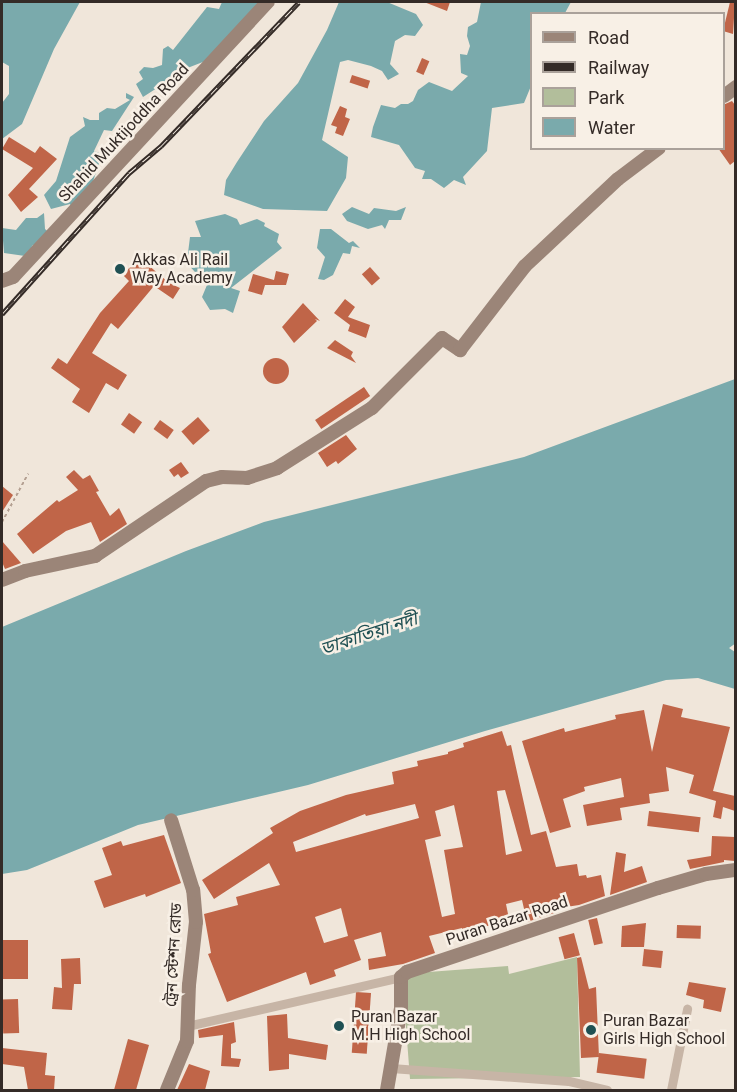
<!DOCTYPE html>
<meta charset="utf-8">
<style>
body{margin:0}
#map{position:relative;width:737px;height:1092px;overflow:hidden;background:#f0e6da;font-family:Roboto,"Noto Sans Bengali",sans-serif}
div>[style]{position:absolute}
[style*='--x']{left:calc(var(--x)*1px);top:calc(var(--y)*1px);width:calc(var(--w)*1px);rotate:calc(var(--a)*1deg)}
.green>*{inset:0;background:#b2be9b}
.water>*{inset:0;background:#7aaaac}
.building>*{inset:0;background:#c06548;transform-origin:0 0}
.round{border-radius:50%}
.path>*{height:2px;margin-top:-1px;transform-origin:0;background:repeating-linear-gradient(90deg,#b39f91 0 3px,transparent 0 6px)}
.street>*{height:9px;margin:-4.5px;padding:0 4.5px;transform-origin:4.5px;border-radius:4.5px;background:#c7b5a6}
.secondary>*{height:14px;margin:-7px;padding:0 7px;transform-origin:7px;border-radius:7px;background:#9b8578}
.rail>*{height:5px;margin-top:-2.5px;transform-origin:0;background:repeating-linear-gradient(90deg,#f8f0e6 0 9px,#342b27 0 18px);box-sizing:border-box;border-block:2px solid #342b27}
.dots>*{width:16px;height:16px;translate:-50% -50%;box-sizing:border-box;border:3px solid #f8f0e6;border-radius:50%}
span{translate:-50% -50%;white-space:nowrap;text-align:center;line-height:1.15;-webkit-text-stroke:5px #f8f0e6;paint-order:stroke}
.street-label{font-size:16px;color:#342b27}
.poi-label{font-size:16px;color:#342b27}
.left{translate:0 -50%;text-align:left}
.water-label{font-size:18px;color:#1f5053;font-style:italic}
.frame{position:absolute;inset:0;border:3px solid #342b27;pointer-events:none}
.legend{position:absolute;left:530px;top:12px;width:195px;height:138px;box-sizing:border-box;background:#f8f0e6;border:2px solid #aaa19a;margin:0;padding:8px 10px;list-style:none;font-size:18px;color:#342b27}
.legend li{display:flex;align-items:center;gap:12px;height:30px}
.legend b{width:30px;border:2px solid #aaa19a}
</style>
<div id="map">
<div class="green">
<div style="clip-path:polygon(577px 957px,580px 1077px,410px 1079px,402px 974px,508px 966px,509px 974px)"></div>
</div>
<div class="water">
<div style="clip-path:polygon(2px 2px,80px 2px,54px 49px,22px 124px,2px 139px,2px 103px,9px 94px,9px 66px,2px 62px)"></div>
<div style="clip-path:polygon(222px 2px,257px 2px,264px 9px,226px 53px,190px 67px,143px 97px,136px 84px,143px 79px,139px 72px,144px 67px,153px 68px,162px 65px,163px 49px,168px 46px,173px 50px,207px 7px,219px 9px)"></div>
<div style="clip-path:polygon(339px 2px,387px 2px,416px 14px,423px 25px,415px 36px,405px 35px,395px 41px,390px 64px,399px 74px,388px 80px,382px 71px,371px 66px,348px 60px,340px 62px,322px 140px,348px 157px,346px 178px,327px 211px,263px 209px,224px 195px,226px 180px,237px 162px,264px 121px,298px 83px,327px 30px)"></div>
<div style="clip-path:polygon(481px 2px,571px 2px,565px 13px,532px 14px,531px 86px,524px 103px,492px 108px,487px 151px,463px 177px,466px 185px,454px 180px,444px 188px,431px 179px,422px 179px,425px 171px,415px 168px,399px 145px,371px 137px,373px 127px,381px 105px,395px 108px,401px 104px,408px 104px,413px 101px,418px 90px,429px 82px,452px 91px,468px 76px,461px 73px,460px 54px,467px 55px,470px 46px,467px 36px,468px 27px,477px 22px)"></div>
<div style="clip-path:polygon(126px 93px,134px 97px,112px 131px,104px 130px,94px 151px,102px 154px,87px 200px,75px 214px,70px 204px,51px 209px,44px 195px,56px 181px,70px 137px,85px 126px,83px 117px,90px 120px,99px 120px,99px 113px,107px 108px,115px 109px,130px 100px,126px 98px)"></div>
<div style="clip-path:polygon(352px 207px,369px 214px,374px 208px,396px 211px,406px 207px,401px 220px,389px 220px,385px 229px,382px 225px,368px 229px,347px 221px,342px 214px)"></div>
<div style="clip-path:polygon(44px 213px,45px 229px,55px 238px,49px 244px,33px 245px,25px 256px,4px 253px,2px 228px,16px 230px,26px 218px,37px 218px)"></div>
<div style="clip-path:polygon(225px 214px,237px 219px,240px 225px,257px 219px,265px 223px,264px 226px,279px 234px,277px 242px,282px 248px,231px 288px,240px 291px,233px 313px,225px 309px,210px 310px,202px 297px,207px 285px,183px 259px,188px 253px,190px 237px,201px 237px,195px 221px)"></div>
<div style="clip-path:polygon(320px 229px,331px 229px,349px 243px,353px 241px,360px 248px,352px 246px,350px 254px,343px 253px,333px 275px,324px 280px,318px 279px,325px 257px,317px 248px)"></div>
<div style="clip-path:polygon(735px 379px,736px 643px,729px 648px,735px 652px,735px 689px,698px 678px,666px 680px,485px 731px,308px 785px,138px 825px,27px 870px,2px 874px,2px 627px,186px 551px,264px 522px,524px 457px)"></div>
</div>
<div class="building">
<div style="clip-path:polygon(424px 2px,450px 2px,447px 11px)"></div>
<div style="clip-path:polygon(730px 2px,735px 2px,733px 34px,723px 31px)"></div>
<div style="left:422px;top:58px;width:8px;height:15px;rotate:23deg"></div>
<div style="left:352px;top:75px;width:19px;height:8px;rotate:18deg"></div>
<div style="clip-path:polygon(732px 101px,735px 105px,735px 161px,730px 165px,718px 148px,723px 148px,723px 105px)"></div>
<div style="clip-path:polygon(340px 106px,347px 109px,345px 117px,350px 119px,343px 136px,335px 133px,337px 127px,331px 125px)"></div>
<div style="clip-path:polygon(9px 137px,35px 153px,40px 146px,57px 159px,29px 189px,38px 197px,21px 212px,8px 195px,33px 168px,2px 149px)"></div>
<div style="clip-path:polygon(139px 257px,169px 283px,180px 288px,173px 299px,154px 286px,118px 329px,111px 323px,92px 353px,127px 375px,118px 390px,106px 383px,89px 413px,72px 402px,80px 389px,51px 368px,58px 358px,67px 364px,100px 313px,129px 281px,123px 275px)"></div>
<div style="left:370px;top:267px;width:15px;height:11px;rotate:48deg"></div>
<div style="clip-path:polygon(276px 271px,289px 274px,286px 285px,265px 285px,262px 295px,248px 291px,253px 274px,274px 280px)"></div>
<div style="clip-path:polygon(345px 299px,355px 307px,348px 317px,370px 325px,366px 338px,348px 331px,350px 325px,334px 313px)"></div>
<div style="clip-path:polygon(303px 303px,320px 321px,315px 319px,317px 321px,294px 343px,282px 327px)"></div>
<div style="clip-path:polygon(335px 340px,353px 352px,351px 356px,356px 363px,327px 348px)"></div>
<div class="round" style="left:263px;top:358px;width:26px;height:26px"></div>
<div style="left:364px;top:387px;width:11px;height:59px;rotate:56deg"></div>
<div style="left:129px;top:413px;width:16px;height:14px;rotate:35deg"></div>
<div style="left:198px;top:417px;width:18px;height:22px;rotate:49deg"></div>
<div style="left:160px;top:420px;width:17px;height:11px;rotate:36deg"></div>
<div style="clip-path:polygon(346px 435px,357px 449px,338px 464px,336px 461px,327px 467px,318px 453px)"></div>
<div style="clip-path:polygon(181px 462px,189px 473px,181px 478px,178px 474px,174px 477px,169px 470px)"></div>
<div style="clip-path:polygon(74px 470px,83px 479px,90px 475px,99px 491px,96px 492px,110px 516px,119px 508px,127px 524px,100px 542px,91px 522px,66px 531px,33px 554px,17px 534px,57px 500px,59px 502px,78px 490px,66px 477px)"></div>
<div style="clip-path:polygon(2px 486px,13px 495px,2px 512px)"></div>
<div style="clip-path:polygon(2px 541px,21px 563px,5px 569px,2px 562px)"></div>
<div style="clip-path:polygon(663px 704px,683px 709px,681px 717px,730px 727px,713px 791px,735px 796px,735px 811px,723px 807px,721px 819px,713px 817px,716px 801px,689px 793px,694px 775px,666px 767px,669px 791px,649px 794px,650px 803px,620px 808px,622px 820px,587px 826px,583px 805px,624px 797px,621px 778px,584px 787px,585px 791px,563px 799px,571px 827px,550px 833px,522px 741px,564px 728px,565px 732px,616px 719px,615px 715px,644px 710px,652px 752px)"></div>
<div style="clip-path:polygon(evenodd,502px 731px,507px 746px,511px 745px,531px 835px,546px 831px,556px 867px,577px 864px,579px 876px,586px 875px,587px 878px,601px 875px,605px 896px,579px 905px,553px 909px,554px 913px,527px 922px,522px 900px,506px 904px,509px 919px,472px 931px,473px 938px,465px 939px,462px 928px,429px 936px,435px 953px,403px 964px,369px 970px,368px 959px,386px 956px,381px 932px,354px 940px,361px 960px,334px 970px,336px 976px,310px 985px,306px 972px,227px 1002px,208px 954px,211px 953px,204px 914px,238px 905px,236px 897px,280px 885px,269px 863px,214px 899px,202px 880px,273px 833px,270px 828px,300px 811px,346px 795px,394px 784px,392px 772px,418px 766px,417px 761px,448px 754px,448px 752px,464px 747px,463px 743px,502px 731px,505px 790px,522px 851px,506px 855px,497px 791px,505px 790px,502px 731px,415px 804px,419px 818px,296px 852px,293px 842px,365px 814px,366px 816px,415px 804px,502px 731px,454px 805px,463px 847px,444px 850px,455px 914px,442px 917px,425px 840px,441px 836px,435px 811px,454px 805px,502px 731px,341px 908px,348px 936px,324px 943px,315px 917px,341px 908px)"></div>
<div style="left:649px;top:811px;width:52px;height:15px;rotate:7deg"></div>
<div style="clip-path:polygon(164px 835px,181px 883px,146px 897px,145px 894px,104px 908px,94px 881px,112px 875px,102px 848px,121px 841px,123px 846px)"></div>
<div style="clip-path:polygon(712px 836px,735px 837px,735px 861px,724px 860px,724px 862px,690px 869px,687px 860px,711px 856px)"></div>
<div style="clip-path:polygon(616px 852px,626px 854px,624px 872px,642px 866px,647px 882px,610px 895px)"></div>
<div style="left:597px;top:918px;width:26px;height:9px;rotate:77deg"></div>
<div style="clip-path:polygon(646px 923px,644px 947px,621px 947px,622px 926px)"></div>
<div style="left:677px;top:925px;width:24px;height:13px;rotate:2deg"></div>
<div style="left:574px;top:933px;width:23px;height:16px;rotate:75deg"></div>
<div style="left:2px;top:940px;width:26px;height:39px"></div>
<div style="left:644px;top:949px;width:19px;height:17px;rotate:6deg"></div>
<div style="clip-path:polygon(581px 957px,589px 989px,596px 987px,599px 1057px,581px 1058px,577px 958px)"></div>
<div style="clip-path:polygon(80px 958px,81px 984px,74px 984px,72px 1010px,52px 1009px,54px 987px,62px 988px,61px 959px)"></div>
<div style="clip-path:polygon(689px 982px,726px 988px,721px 1012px,703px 1008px,704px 1000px,686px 995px)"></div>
<div style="left:371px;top:993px;width:61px;height:15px;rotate:94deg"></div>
<div style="left:18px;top:999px;width:34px;height:16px;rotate:88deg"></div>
<div style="clip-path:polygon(287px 1014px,288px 1038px,328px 1045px,326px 1060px,289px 1054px,289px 1069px,269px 1071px,267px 1016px)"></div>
<div style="clip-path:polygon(234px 1022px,236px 1042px,231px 1044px,231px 1058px,241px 1059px,239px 1067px,221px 1066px,223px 1035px,199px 1038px,198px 1030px)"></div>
<div style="clip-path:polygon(128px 1039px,149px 1045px,136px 1090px,114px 1090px)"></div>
<div style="clip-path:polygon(2px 1048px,47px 1053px,45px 1075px,55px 1076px,54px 1090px,28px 1090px,24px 1067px,2px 1064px)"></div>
<div style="left:599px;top:1053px;width:48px;height:20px;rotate:7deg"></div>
<div style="clip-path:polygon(189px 1064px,210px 1071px,205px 1090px,177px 1090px)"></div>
</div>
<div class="path">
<div style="--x:2;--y:522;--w:55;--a:-61.6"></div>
</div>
<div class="street">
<div style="--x:187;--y:1026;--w:220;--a:-12.9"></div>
<div style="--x:391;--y:1068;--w:178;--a:4.2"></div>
<div style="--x:569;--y:1081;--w:39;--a:13"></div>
<div style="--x:671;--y:1090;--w:83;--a:-78.8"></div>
</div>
<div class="secondary">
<div style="--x:724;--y:96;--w:15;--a:-37"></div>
<div style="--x:2;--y:281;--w:12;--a:-20"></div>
<div style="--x:13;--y:277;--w:375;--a:-47.2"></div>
<div style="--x:2;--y:580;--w:25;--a:-21"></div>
<div style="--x:25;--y:571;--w:72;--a:-12.1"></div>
<div style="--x:95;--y:556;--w:134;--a:-34"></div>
<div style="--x:206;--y:481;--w:16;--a:-14"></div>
<div style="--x:222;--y:477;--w:25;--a:2"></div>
<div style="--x:247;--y:478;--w:32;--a:-18"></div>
<div style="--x:277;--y:468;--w:112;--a:-32.3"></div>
<div style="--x:372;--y:408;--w:99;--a:-45"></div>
<div style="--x:442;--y:338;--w:22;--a:34"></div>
<div style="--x:460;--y:350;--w:106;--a:-52.3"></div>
<div style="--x:525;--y:266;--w:127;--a:-43.1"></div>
<div style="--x:618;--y:179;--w:51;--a:-37.1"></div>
<div style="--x:167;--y:1090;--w:53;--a:-67.8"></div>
<div style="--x:187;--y:1041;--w:56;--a:-88"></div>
<div style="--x:189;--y:985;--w:63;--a:-83.7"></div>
<div style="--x:196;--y:922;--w:32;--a:-95"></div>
<div style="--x:193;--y:890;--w:73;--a:-107.4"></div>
<div style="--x:387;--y:1090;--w:83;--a:-80.3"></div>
<div style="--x:401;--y:1008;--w:31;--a:-90"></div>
<div style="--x:401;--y:977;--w:8;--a:-40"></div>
<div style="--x:407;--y:972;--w:265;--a:-18.5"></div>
<div style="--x:658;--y:888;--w:50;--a:-16.3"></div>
<div style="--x:706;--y:874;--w:30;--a:-8"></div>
</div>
<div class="rail">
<div style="--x:2;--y:314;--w:190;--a:-48"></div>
<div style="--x:129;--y:173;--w:42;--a:-40.2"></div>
<div style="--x:161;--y:146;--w:199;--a:-46.2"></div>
</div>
<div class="dots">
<div style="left:120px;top:269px;background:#1f5053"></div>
<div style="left:339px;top:1026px;background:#1f5053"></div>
<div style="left:591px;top:1030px;background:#1f5053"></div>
</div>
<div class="street-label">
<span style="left:124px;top:133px;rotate:-47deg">Shahid Muktijoddha Road</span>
<span style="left:507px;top:921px;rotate:-18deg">Puran Bazar Road</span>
<span style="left:174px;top:955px;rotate:-87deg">ট্রেন স্টেশন রোড</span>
</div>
<div class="poi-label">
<span class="left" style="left:132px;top:269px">Akkas Ali Rail<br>Way Academy</span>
<span class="left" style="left:351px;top:1026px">Puran Bazar<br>M.H High School</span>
<span class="left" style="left:603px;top:1030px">Puran Bazar<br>Girls High School</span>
</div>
<div class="water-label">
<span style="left:369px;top:634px;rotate:-18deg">ডাকাতিয়া নদী</span>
</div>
<div class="frame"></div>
<ul class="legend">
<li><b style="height:8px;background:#9b8578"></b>Road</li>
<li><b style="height:8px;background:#342b27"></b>Railway</li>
<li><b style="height:16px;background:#b2be9b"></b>Park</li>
<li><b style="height:16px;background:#7aaaac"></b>Water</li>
</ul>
</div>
